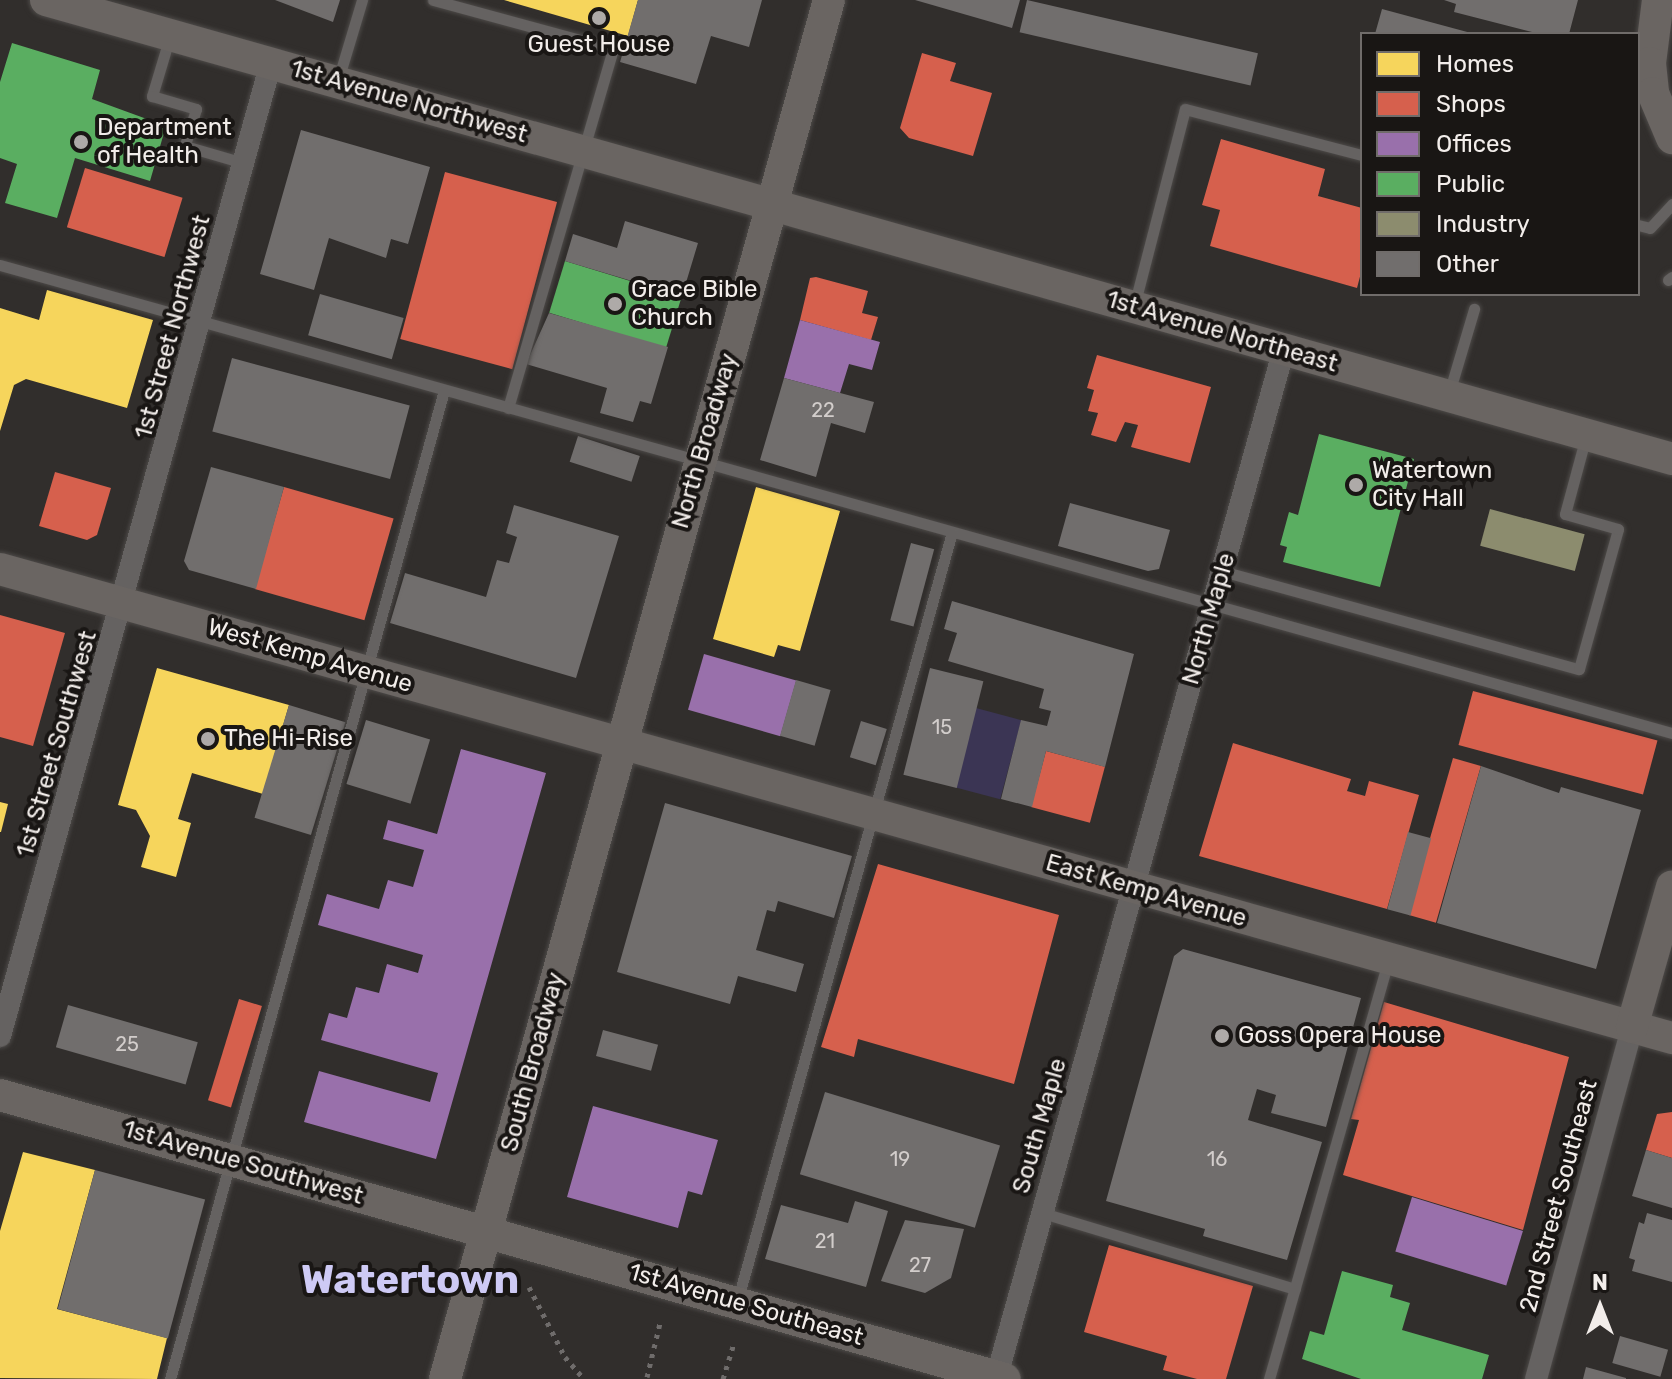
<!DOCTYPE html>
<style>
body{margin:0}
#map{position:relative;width:1672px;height:1379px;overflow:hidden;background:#312e2c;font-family:Rubik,sans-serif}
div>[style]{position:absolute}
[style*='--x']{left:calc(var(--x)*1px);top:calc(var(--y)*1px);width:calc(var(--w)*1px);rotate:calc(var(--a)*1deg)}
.green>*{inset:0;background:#3b3554;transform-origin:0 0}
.homes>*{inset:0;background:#f6d55c}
.shops>*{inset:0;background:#d6604d;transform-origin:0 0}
.offices>*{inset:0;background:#9970ab;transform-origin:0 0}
.public>*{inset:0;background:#5aae61;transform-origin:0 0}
.industry>*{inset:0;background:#8c8c6e;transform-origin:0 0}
.building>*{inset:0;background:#716e6d;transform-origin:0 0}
.path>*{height:5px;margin-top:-2.5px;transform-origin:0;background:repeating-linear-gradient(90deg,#6f6c6b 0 4px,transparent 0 10px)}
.roads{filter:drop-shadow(0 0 2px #4d4a48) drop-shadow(0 0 2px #4d4a48)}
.lane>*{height:11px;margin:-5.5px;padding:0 5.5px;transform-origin:5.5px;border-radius:5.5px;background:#656261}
.street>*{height:22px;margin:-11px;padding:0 11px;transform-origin:11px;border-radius:11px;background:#656261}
.secondary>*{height:32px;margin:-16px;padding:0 16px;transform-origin:16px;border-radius:16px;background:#6a6562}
.dots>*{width:22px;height:22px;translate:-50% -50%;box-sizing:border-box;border:4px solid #191614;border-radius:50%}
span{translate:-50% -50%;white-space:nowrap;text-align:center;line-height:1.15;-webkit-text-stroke:8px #191614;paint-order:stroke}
.number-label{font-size:20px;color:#d2cdcb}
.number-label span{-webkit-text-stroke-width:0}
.poi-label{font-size:24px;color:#f2edea}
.left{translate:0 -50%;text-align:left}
.street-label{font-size:24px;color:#f2edea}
.town-label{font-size:40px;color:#cecaf5;font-weight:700}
.legend{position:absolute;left:1360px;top:32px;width:280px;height:264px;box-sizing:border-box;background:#191614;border:2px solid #706c6a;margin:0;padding:10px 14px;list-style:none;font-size:24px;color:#f2edea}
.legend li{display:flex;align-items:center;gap:16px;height:40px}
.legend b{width:40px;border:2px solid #706c6a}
.north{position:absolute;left:1560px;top:1267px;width:80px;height:80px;-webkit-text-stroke:6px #191614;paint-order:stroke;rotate:0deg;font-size:22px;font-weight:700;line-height:32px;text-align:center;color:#f2edea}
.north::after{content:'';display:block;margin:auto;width:28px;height:36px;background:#f2edea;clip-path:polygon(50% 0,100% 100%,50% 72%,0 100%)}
</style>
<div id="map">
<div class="green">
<div style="left:976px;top:708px;width:47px;height:82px;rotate:15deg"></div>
</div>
<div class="homes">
<div style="clip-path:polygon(504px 0,638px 0,628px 36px)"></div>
<div style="clip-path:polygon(47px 290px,153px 320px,127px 408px,26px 379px,14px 385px,0 431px,0 308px,39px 320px)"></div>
<div style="clip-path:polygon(756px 487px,840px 511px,800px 651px,778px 645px,774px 657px,713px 639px)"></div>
<div style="clip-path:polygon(157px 668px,289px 705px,263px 794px,192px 773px,178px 819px,191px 823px,176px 877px,141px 867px,150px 836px,136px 810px,118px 805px)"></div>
<div style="clip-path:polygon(0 802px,8px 804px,1px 832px,0 832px)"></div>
<div style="clip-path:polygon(23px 1152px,95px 1170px,57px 1309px,167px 1338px,157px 1379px,0 1378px,0 1231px)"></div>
</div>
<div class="shops">
<div style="clip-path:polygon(922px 53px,956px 63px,950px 81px,992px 93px,973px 156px,909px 138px,900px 128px)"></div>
<div style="clip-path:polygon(1221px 139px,1325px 169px,1318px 196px,1362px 208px,1362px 269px,1357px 288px,1210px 246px,1220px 210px,1202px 205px)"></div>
<div style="left:85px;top:168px;width:102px;height:62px;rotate:17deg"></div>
<div style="left:445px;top:172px;width:116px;height:173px;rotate:15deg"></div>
<div style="clip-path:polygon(816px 277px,868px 291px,862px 313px,878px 317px,871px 340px,800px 320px,810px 278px)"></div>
<div style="clip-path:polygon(1097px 355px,1211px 387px,1190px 463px,1131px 447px,1138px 425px,1125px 422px,1116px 442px,1091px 435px,1098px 413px,1088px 411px,1094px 390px,1087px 388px)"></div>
<div style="clip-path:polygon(55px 472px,111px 488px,97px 535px,87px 540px,39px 526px)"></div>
<div style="left:284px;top:487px;width:114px;height:106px;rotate:16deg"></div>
<div style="clip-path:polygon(0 615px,65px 633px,33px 746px,0 737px)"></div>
<div style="left:1473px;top:691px;width:191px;height:56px;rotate:15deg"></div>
<div style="clip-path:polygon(1233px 743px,1351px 779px,1347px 791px,1365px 796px,1369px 781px,1419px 795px,1387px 909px,1199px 856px)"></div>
<div style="left:1046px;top:751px;width:61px;height:58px;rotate:15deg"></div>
<div style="left:1453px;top:758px;width:29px;height:163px;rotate:16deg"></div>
<div style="clip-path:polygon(878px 864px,1059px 915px,1014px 1084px,858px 1039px,854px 1057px,821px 1047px)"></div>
<div style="left:239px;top:999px;width:24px;height:106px;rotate:17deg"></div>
<div style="clip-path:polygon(1384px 1002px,1569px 1057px,1523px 1230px,1343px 1175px,1359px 1120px,1351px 1119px)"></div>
<div style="clip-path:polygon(1672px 1112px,1672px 1158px,1646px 1150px,1657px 1114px)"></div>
<div style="clip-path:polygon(1109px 1245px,1253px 1286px,1226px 1379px,1197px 1379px,1163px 1370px,1167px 1356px,1084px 1332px)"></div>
</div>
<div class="offices">
<div style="clip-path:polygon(800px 320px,880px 342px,872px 370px,849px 364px,840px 393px,784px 378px)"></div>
<div style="left:704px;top:654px;width:96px;height:58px;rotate:16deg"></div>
<div style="clip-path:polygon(461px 749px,546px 773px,436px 1159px,304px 1122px,319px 1071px,430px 1102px,438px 1073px,321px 1040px,329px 1013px,347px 1018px,356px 987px,379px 993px,387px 964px,418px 973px,423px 955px,318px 925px,327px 894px,379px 909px,388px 880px,413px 887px,424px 850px,383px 839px,388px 820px,437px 834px)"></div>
<div style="clip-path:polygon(593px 1106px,718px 1140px,702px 1195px,688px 1191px,678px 1228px,567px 1197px)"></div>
<div style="left:1412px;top:1197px;width:116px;height:57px;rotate:17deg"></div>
</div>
<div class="public">
<div style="clip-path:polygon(12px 43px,100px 70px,92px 99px,166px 126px,150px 181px,75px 158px,57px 218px,5px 203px,17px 164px,0 158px,0 82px)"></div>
<div style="left:565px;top:261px;width:122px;height:54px;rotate:17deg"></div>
<div style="clip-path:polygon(1319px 434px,1414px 459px,1380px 587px,1283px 562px,1287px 547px,1280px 545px,1289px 512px,1298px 515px)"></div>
<div style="clip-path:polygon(1342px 1271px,1393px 1285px,1390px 1297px,1410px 1303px,1402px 1330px,1489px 1355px,1482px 1379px,1361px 1379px,1302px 1359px,1310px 1331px,1324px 1335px)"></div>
</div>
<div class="industry">
<div style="left:1490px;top:509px;width:98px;height:38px;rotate:15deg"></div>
</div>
<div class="building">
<div style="clip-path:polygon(275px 0,340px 0,333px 22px)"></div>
<div style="clip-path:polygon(638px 0,762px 0,749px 47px,711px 36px,696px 84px,620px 62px)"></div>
<div style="clip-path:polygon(915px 0,1020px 0,1012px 28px)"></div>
<div style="left:1027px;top:0;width:237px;height:33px;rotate:13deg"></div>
<div style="clip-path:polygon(1444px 0,1578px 0,1569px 34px,1540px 34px,1454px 12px,1456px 4px)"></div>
<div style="clip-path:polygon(1382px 9px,1471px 33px,1471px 34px,1375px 34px)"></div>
<div style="clip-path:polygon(301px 130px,430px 167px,408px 244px,391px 239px,386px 258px,329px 238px,314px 290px,260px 274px)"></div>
<div style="clip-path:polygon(625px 221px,698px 243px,682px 296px,565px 261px,573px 234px,617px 248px)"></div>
<div style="left:320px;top:294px;width:87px;height:43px;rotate:16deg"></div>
<div style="clip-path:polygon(549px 313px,668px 347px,651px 404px,640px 401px,633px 422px,600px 413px,607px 388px,526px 364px)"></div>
<div style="left:232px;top:358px;width:184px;height:76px;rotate:15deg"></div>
<div style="clip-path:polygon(784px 378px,874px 402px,865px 433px,831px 423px,816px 477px,760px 460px)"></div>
<div style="left:578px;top:436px;width:65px;height:27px;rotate:18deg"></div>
<div style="clip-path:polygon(211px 467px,284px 487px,256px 589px,189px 570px,184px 561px)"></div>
<div style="clip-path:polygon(1070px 503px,1170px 530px,1159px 569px,1148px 571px,1058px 546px)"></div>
<div style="clip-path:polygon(514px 505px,619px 536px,576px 678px,390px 623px,405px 573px,486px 597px,497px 560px,509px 563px,517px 537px,506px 533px)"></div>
<div style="left:911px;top:543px;width:24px;height:80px;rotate:15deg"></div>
<div style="clip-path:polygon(952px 601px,1134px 654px,1105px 767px,1046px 751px,1032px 807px,1001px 799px,1021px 720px,1047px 726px,1051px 711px,1039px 708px,1044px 689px,948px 661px,957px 633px,944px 629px)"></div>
<div style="left:930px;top:668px;width:55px;height:110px;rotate:14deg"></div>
<div style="left:796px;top:680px;width:36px;height:58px;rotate:16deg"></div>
<div style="left:289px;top:705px;width:59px;height:118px;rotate:17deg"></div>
<div style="left:366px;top:720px;width:67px;height:67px;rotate:17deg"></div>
<div style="left:861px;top:721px;width:27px;height:38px;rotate:17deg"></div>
<div style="clip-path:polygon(1481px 766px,1559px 793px,1561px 787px,1641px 810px,1596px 969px,1437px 923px)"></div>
<div style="clip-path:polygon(665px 803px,852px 856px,834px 918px,778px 901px,775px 912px,767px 910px,756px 950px,804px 964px,796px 992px,738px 976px,730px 1004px,617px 972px)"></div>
<div style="left:1408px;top:832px;width:24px;height:80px;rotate:15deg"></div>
<div style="clip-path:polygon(1183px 949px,1361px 998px,1326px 1127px,1271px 1113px,1276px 1095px,1257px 1089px,1248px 1120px,1322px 1142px,1287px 1260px,1203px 1236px,1205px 1229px,1106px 1201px,1174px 956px)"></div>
<div style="left:68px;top:1005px;width:135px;height:44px;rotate:16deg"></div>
<div style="left:603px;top:1030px;width:57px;height:27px;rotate:15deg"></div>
<div style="left:825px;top:1092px;width:183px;height:86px;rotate:17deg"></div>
<div style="clip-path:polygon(1646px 1150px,1672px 1158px,1672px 1208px,1632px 1196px)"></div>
<div style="left:95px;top:1170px;width:114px;height:144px;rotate:15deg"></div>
<div style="clip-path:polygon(855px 1201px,888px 1211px,866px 1287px,765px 1259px,781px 1205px,848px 1223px)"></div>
<div style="clip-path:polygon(1647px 1213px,1672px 1220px,1672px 1282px,1632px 1271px,1635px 1260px,1629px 1258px,1639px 1222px,1644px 1224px)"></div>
<div style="clip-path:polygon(905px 1220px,964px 1229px,951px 1278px,925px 1293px,881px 1281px)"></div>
<div style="left:1620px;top:1336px;width:50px;height:28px;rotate:16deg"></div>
<div style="clip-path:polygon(1586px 1367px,1626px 1378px,1626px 1379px,1583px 1379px)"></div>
</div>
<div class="path">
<div style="--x:529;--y:1287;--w:79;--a:62.8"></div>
<div style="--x:565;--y:1357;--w:29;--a:49"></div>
<div style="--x:647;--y:1377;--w:56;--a:-76.5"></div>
<div style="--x:723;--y:1379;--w:37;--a:-73"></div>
</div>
<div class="roads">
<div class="lane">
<div style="--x:433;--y:0;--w:187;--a:15.2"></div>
<div style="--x:613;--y:49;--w:374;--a:106.3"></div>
<div style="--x:170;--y:36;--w:63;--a:106.7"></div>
<div style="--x:152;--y:96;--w:46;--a:16.5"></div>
<div style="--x:196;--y:109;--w:39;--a:107"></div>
<div style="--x:185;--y:146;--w:61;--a:16.1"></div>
<div style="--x:338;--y:80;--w:84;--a:-73.3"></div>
<div style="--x:1638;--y:225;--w:12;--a:14"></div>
<div style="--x:1650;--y:228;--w:33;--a:-47"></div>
<div style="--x:0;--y:265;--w:1736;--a:15.64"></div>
<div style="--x:1668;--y:280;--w:5;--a:-37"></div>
<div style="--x:1134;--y:306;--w:203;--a:-75.5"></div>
<div style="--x:1185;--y:109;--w:183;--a:14.6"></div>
<div style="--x:1449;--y:393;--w:88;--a:-73.4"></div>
<div style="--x:1222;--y:571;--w:370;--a:15.4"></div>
<div style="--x:1579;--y:669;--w:145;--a:-74.4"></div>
<div style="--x:1618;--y:529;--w:55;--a:-164.2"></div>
<div style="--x:1565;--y:514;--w:81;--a:-74.9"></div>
<div style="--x:1043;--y:1213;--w:263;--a:16.8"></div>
<div style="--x:737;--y:1302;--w:799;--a:-74.4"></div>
<div style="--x:170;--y:1379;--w:1026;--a:-74.51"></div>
<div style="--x:1269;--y:1379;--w:436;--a:-74.1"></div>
</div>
<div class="street">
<div style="--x:0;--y:1036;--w:1010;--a:-74.44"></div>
<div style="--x:996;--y:1379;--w:1070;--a:-74.38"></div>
<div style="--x:1536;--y:1379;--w:365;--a:-74.7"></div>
</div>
<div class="secondary">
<div style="--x:46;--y:0;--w:1690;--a:15.76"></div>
<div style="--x:1658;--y:0;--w:64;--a:97.2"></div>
<div style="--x:1650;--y:63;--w:30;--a:84"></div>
<div style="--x:1653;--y:93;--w:49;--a:67.1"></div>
<div style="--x:0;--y:569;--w:1737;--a:15.67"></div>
<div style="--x:1632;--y:1027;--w:146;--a:-74.1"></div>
<div style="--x:0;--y:1095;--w:1044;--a:15.78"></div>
<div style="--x:445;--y:1379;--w:1431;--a:-74.44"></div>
</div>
</div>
<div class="dots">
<div style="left:599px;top:18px;background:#aeaaa8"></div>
<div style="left:81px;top:142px;background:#aeaaa8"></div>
<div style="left:615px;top:304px;background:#aeaaa8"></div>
<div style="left:1356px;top:485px;background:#aeaaa8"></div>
<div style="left:208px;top:739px;background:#aeaaa8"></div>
<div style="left:1222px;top:1036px;background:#aeaaa8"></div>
</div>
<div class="number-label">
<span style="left:823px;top:410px">22</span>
<span style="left:942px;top:727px">15</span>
<span style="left:127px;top:1044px">25</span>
<span style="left:900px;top:1159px">19</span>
<span style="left:1217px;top:1159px">16</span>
<span style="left:825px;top:1241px">21</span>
<span style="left:920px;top:1265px">27</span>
</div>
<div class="poi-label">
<span style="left:599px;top:45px">Guest House</span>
<span class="left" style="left:97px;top:142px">Department<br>of Health</span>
<span class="left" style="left:631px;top:304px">Grace Bible<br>Church</span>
<span class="left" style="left:1372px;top:485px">Watertown<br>City Hall</span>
<span class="left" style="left:224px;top:739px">The Hi-Rise</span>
<span class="left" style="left:1238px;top:1036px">Goss Opera House</span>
</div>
<div class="street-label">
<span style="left:409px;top:102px;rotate:16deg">1st Avenue Northwest</span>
<span style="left:173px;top:327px;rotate:-75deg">1st Street Northwest</span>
<span style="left:1222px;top:332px;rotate:16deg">1st Avenue Northeast</span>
<span style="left:705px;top:441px;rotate:-74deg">North Broadway</span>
<span style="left:1209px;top:619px;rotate:-74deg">North Maple</span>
<span style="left:310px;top:656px;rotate:16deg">West Kemp Avenue</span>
<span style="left:57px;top:744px;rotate:-74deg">1st Street Southwest</span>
<span style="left:1146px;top:891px;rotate:16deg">East Kemp Avenue</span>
<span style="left:533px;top:1062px;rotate:-75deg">South Broadway</span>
<span style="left:1040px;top:1126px;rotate:-74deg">South Maple</span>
<span style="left:243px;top:1163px;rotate:16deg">1st Avenue Southwest</span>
<span style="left:1559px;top:1196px;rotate:-75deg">2nd Street Southeast</span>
<span style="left:746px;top:1305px;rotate:16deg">1st Avenue Southeast</span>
</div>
<div class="town-label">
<span style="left:410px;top:1280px">Watertown</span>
</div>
<ul class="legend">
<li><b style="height:22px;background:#f6d55c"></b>Homes</li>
<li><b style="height:22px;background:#d6604d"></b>Shops</li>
<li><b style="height:22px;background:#9970ab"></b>Offices</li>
<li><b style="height:22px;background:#5aae61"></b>Public</li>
<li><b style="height:22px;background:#8c8c6e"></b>Industry</li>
<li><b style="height:22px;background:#716e6d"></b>Other</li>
</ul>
<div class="north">N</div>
</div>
